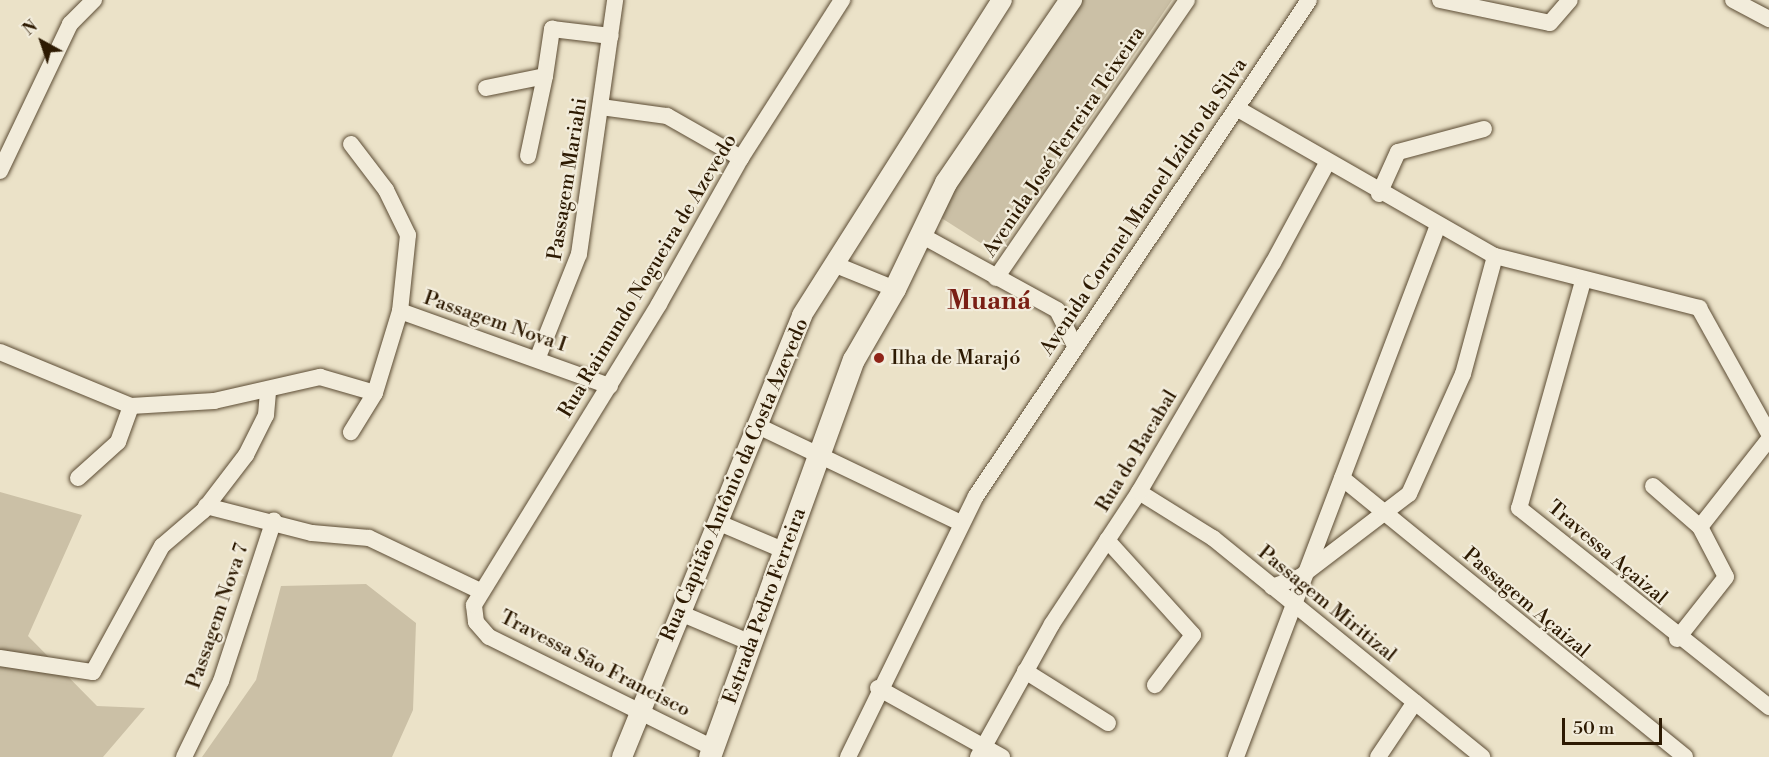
<!DOCTYPE html>
<meta charset="utf-8">
<style>
body{margin:0}
#map{position:relative;width:1769px;height:757px;overflow:hidden;background:#ebe2c8;font-family:"Libre Bodoni",serif}
div>[style]{position:absolute}
[style*='--x']{left:calc(var(--x)*1px);top:calc(var(--y)*1px);width:calc(var(--w)*1px);rotate:calc(var(--a)*1deg)}
.green>*{inset:0;background:#cbc0a6}
.roads{filter:drop-shadow(0 0 2px #5c4c34) drop-shadow(0 0 2px #5c4c34)}
.minor>*{height:16px;margin:-8px;padding:0 8px;transform-origin:8px;border-radius:8px;background:#f2ecdb}
.tertiary>*{height:20px;margin:-10px;padding:0 10px;transform-origin:10px;border-radius:10px;background:#f2ecdb}
.secondary>*{height:22px;margin:-11px;padding:0 11px;transform-origin:11px;border-radius:11px;background:#f2ecdb}
.dots>*{width:16px;height:16px;translate:-50% -50%;box-sizing:border-box;border:3px solid #f2ecdb;border-radius:50%}
span{translate:-50% -50%;white-space:nowrap;text-align:center;line-height:1.15;-webkit-text-stroke:4.5px #f2ecdb;paint-order:stroke}
.street-label{font-size:20px;color:#2d1a02}
.poi-label{font-size:20px;color:#2d1a02}
.left{translate:0 -50%;text-align:left}
.district-label{font-size:26px;color:#7a1f14;font-weight:700}
.north{position:absolute;left:12px;top:12px;width:60px;height:60px;-webkit-text-stroke:4px #f2ecdb;paint-order:stroke;rotate:320deg;font-size:16px;font-weight:700;line-height:24px;text-align:center;color:#2d1a02}
.north::after{content:'';display:block;margin:auto;width:21px;height:27px;background:#2d1a02;clip-path:polygon(50% 0,100% 100%,50% 72%,0 100%)}
.scale{position:absolute;left:1562px;top:718px;width:100px;height:27px;box-sizing:border-box;border:3px solid #2d1a02;border-top:0;padding-left:8px;font-size:18px;line-height:21px;white-space:nowrap;color:#2d1a02;-webkit-text-stroke:4px #f2ecdb;paint-order:stroke}
</style>
<div id="map">
<div class="green">
<div style="clip-path:polygon(1071px 0,1172px 0,998px 254px,932px 212px)"></div>
<div style="clip-path:polygon(0 492px,82px 515px,28px 636px,97px 706px,145px 708px,103px 757px,0 757px)"></div>
<div style="clip-path:polygon(366px 584px,416px 623px,413px 710px,392px 757px,202px 757px,256px 680px,281px 586px)"></div>
</div>
<div class="roads">
<div class="minor">
<div style="--x:1440;--y:0;--w:112;--a:11.8"></div>
<div style="--x:1550;--y:23;--w:30;--a:-49"></div>
<div style="--x:1733;--y:0;--w:41;--a:27.8"></div>
<div style="--x:486;--y:88;--w:60;--a:-11.5"></div>
<div style="--x:545;--y:76;--w:48;--a:-81.5"></div>
<div style="--x:552;--y:29;--w:59;--a:6.8"></div>
<div style="--x:601;--y:107;--w:67;--a:7.8"></div>
<div style="--x:667;--y:116;--w:85;--a:29.6"></div>
<div style="--x:1238;--y:109;--w:296;--a:29.8"></div>
<div style="--x:1495;--y:256;--w:211;--a:14.3"></div>
<div style="--x:1699;--y:308;--w:144;--a:60.9"></div>
<div style="--x:351;--y:144;--w:58;--a:52.7"></div>
<div style="--x:386;--y:190;--w:50;--a:63.9"></div>
<div style="--x:408;--y:235;--w:76;--a:96"></div>
<div style="--x:400;--y:311;--w:86;--a:107"></div>
<div style="--x:375;--y:393;--w:46;--a:121.6"></div>
<div style="--x:528;--y:156;--w:82;--a:-78"></div>
<div style="--x:0;--y:171;--w:163;--a:-64.5"></div>
<div style="--x:70;--y:24;--w:34;--a:-45"></div>
<div style="--x:1379;--y:194;--w:46;--a:-65.7"></div>
<div style="--x:1398;--y:152;--w:89;--a:-15"></div>
<div style="--x:919;--y:234;--w:158;--a:28.8"></div>
<div style="--x:1057;--y:310;--w:40;--a:63.4"></div>
<div style="--x:836;--y:265;--w:64;--a:22.1"></div>
<div style="--x:996;--y:278;--w:337;--a:-55.5"></div>
<div style="--x:1583;--y:281;--w:236;--a:105.7"></div>
<div style="--x:1519;--y:508;--w:320;--a:38.5"></div>
<div style="--x:400;--y:311;--w:223;--a:19.7"></div>
<div style="--x:0;--y:352;--w:142;--a:22.4"></div>
<div style="--x:131;--y:406;--w:83;--a:-3.4"></div>
<div style="--x:214;--y:401;--w:109;--a:-12.8"></div>
<div style="--x:320;--y:377;--w:57;--a:16.2"></div>
<div style="--x:538;--y:357;--w:111;--a:-68.3"></div>
<div style="--x:579;--y:254;--w:257;--a:-81.9"></div>
<div style="--x:756;--y:425;--w:227;--a:25.6"></div>
<div style="--x:78;--y:478;--w:54;--a:-42"></div>
<div style="--x:118;--y:442;--w:38;--a:-70"></div>
<div style="--x:1342;--y:478;--w:442;--a:39.1"></div>
<div style="--x:1653;--y:486;--w:62;--a:41.1"></div>
<div style="--x:1700;--y:527;--w:56;--a:62.5"></div>
<div style="--x:1726;--y:577;--w:79;--a:128.3"></div>
<div style="--x:1139;--y:492;--w:87;--a:31.9"></div>
<div style="--x:1213;--y:538;--w:347;--a:39.1"></div>
<div style="--x:206;--y:506;--w:109;--a:14.3"></div>
<div style="--x:312;--y:533;--w:57;--a:5"></div>
<div style="--x:369;--y:538;--w:121;--a:25.5"></div>
<div style="--x:717;--y:522;--w:72;--a:23"></div>
<div style="--x:1700;--y:527;--w:112;--a:-51.9"></div>
<div style="--x:1107;--y:540;--w:128;--a:47.8"></div>
<div style="--x:1193;--y:635;--w:63;--a:127.2"></div>
<div style="--x:1272;--y:587;--w:30;--a:-20"></div>
<div style="--x:1300;--y:577;--w:137;--a:-37.3"></div>
<div style="--x:1409;--y:494;--w:132;--a:-65.8"></div>
<div style="--x:1463;--y:374;--w:122;--a:-74.8"></div>
<div style="--x:680;--y:613;--w:77;--a:22.9"></div>
<div style="--x:0;--y:658;--w:94;--a:8.6"></div>
<div style="--x:93;--y:672;--w:144;--a:-61.3"></div>
<div style="--x:162;--y:546;--w:54;--a:-40.5"></div>
<div style="--x:203;--y:511;--w:71;--a:-52.5"></div>
<div style="--x:246;--y:455;--w:45;--a:-63.4"></div>
<div style="--x:266;--y:415;--w:25;--a:-85"></div>
<div style="--x:1025;--y:671;--w:98;--a:32.1"></div>
<div style="--x:878;--y:688;--w:142;--a:29.1"></div>
<div style="--x:713;--y:748;--w:250;--a:-153.6"></div>
<div style="--x:489;--y:637;--w:20;--a:-131"></div>
<div style="--x:476;--y:622;--w:17;--a:-97"></div>
<div style="--x:474;--y:605;--w:353;--a:-58.4"></div>
<div style="--x:659;--y:304;--w:167;--a:-60.7"></div>
<div style="--x:741;--y:158;--w:188;--a:-57.4"></div>
<div style="--x:184;--y:757;--w:85;--a:-64"></div>
<div style="--x:221;--y:681;--w:169;--a:-71.8"></div>
<div style="--x:848;--y:757;--w:291;--a:-63.9"></div>
<div style="--x:976;--y:496;--w:597;--a:-56.12"></div>
<div style="--x:978;--y:757;--w:152;--a:-60.9"></div>
<div style="--x:1052;--y:624;--w:158;--a:-56.6"></div>
<div style="--x:1139;--y:492;--w:265;--a:-59.7"></div>
<div style="--x:1273;--y:263;--w:114;--a:-61.6"></div>
<div style="--x:1236;--y:757;--w:566;--a:-69.2"></div>
<div style="--x:1378;--y:757;--w:66;--a:-56.1"></div>
</div>
<div class="tertiary">
<div style="--x:622;--y:757;--w:477;--a:-67.8"></div>
<div style="--x:802;--y:315;--w:373;--a:-57.6"></div>
</div>
<div class="secondary">
<div style="--x:710;--y:757;--w:422;--a:-70.1"></div>
<div style="--x:854;--y:360;--w:82;--a:-60"></div>
<div style="--x:895;--y:289;--w:118;--a:-64.3"></div>
<div style="--x:946;--y:183;--w:222;--a:-55.7"></div>
</div>
</div>
<div class="dots">
<div style="left:879px;top:358px;background:#8f2418"></div>
</div>
<div class="street-label">
<span style="left:1064px;top:142px;rotate:-56deg">Avenida José Ferreira Teixeira</span>
<span style="left:568px;top:179px;rotate:-81deg">Passagem Mariahi</span>
<span style="left:1144px;top:207px;rotate:-56deg">Avenida Coronel Manoel Izidro da Silva</span>
<span style="left:648px;top:276px;rotate:-59deg">Rua Raimundo Nogueira de Azevedo</span>
<span style="left:495px;top:322px;rotate:19deg">Passagem Nova I</span>
<span style="left:1137px;top:451px;rotate:-59deg">Rua do Bacabal</span>
<span style="left:735px;top:480px;rotate:-67deg">Rua Capitão Antônio da Costa Azevedo</span>
<span style="left:1607px;top:553px;rotate:40deg">Travessa Açaizal</span>
<span style="left:1526px;top:603px;rotate:40deg">Passagem Açaizal</span>
<span style="left:1327px;top:604px;rotate:39deg">Passagem Miritizal</span>
<span style="left:765px;top:606px;rotate:-70deg">Estrada Pedro Ferreira</span>
<span style="left:218px;top:616px;rotate:-71deg">Passagem Nova 7</span>
<span style="left:595px;top:664px;rotate:27deg">Travessa São Francisco</span>
</div>
<div class="poi-label">
<span class="left" style="left:891px;top:358px">Ilha de Marajó</span>
</div>
<div class="district-label">
<span style="left:989px;top:302px">Muaná</span>
</div>
<div class="north">N</div>
<div class="scale">50 m</div>
</div>
